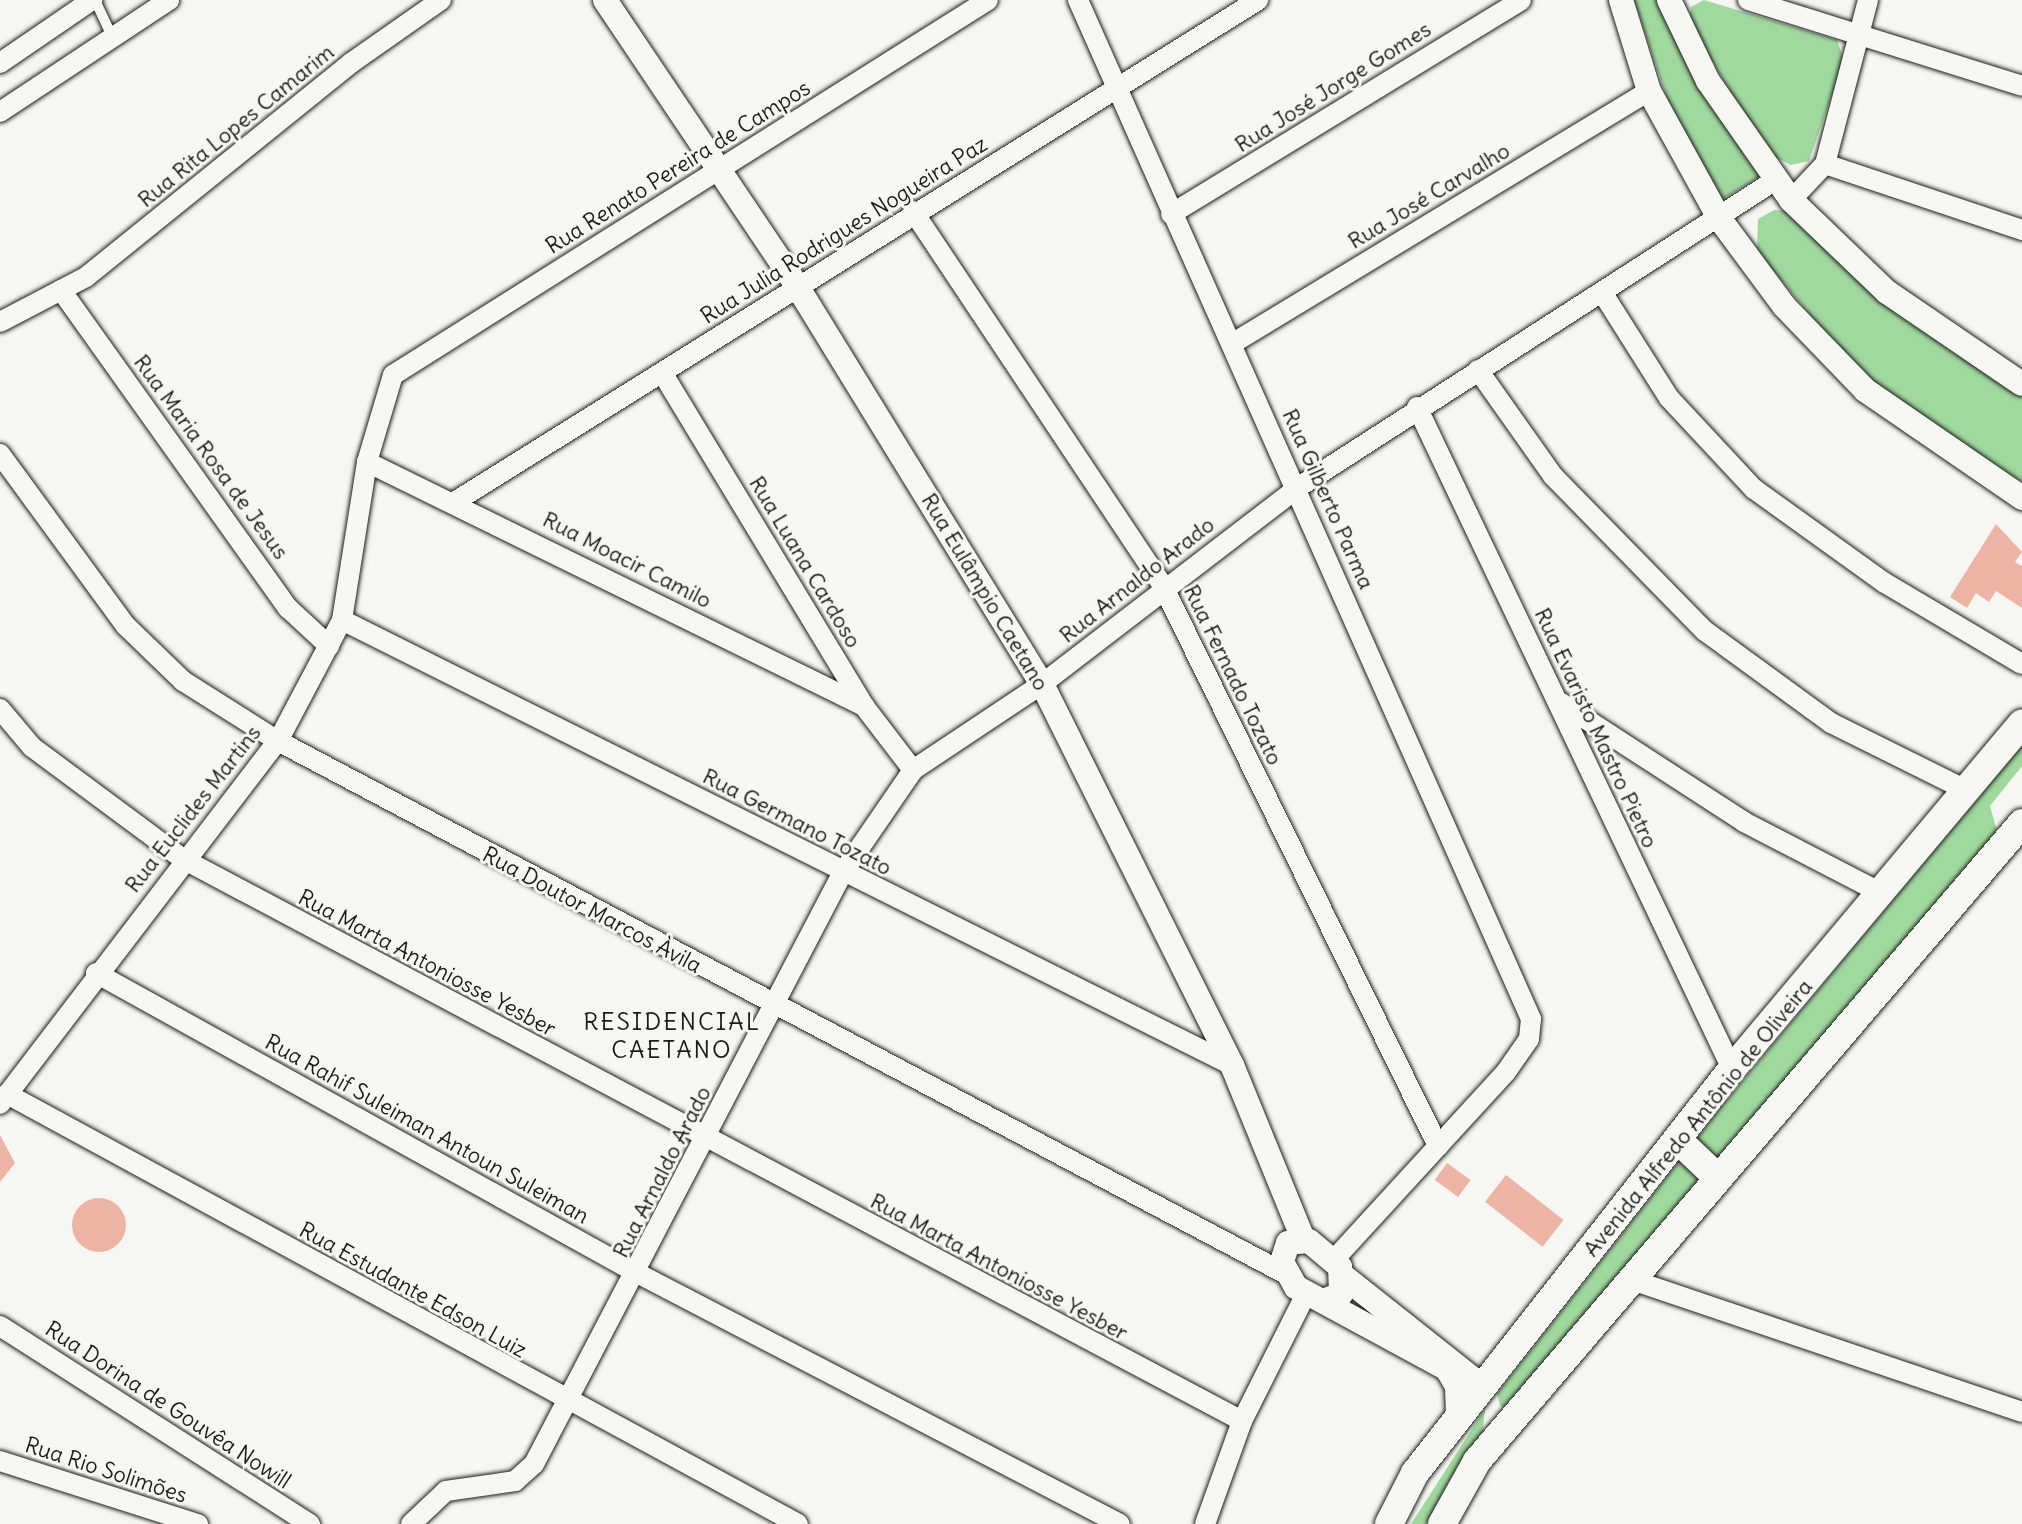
<!DOCTYPE html>
<meta charset="utf-8">
<style>
body{margin:0}
#map{position:relative;width:2022px;height:1524px;overflow:hidden;background:#f6f6f2;font-family:Delius,sans-serif}
div>[style]{position:absolute}
[style*='--x']{left:calc(var(--x)*1px);top:calc(var(--y)*1px);width:calc(var(--w)*1px);rotate:calc(var(--a)*1deg)}
.green>*{inset:0;background:#a0d99e}
.building>*{inset:0;background:#edb4a5;transform-origin:0 0}
.round{border-radius:50%}
.roads{filter:drop-shadow(0 0 2px #1c1c1c) drop-shadow(0 0 2px #1c1c1c)}
.service>*{height:10px;margin:-5px;padding:0 5px;transform-origin:5px;border-radius:5px;background:#f6f6f2}
.minor>*{height:20px;margin:-10px;padding:0 10px;transform-origin:10px;border-radius:10px;background:#f6f6f2}
.tertiary>*{height:24px;margin:-12px;padding:0 12px;transform-origin:12px;border-radius:12px;background:#f6f6f2}
.secondary>*{height:28px;margin:-14px;padding:0 14px;transform-origin:14px;border-radius:14px;background:#f6f6f2}
span{translate:-50% -50%;white-space:nowrap;text-align:center;line-height:1.15;-webkit-text-stroke:6px #f6f6f2;paint-order:stroke}
.street-label{font-size:22px;color:#1c1c1c}
.neighbourhood-label{font-size:24px;color:#1c1c1c;letter-spacing:2px}
</style>
<div id="map">
<div class="green">
<div style="clip-path:polygon(1634px 0,1657px 0,1761px 176px,1721px 200px,1669px 104px)"></div>
<div style="clip-path:polygon(1704px 0,1837px 40px,1844px 60px,1809px 161px,1791px 165px,1767px 153px,1689px 22px,1691px 7px)"></div>
<div style="clip-path:polygon(1774px 210px,1791px 211px,2022px 392px,2022px 481px,1982px 461px,1874px 381px,1817px 323px,1757px 251px,1758px 219px)"></div>
<div style="clip-path:polygon(2022px 744px,2022px 766px,1990px 806px,1997px 831px,1513px 1415px,1500px 1405px,1497px 1394px,1724px 1104px)"></div>
<div style="clip-path:polygon(1485px 1409px,1482px 1437px,1433px 1524px,1411px 1524px)"></div>
</div>
<div class="building">
<div style="clip-path:polygon(1996px 524px,2022px 552px,2015px 562px,2022px 566px,2022px 608px,1996px 591px,1989px 602px,1976px 593px,1967px 608px,1950px 597px)"></div>
<div style="clip-path:polygon(0 1135px,15px 1163px,0 1182px)"></div>
<div style="left:1447px;top:1163px;width:29px;height:21px;rotate:36deg"></div>
<div style="left:1506px;top:1175px;width:73px;height:34px;rotate:38deg"></div>
<div class="round" style="left:72px;top:1198px;width:54px;height:54px"></div>
</div>
<div class="roads">
<div class="service">
<div style="--x:95;--y:0;--w:40;--a:65"></div>
</div>
<div class="minor">
<div style="--x:1078;--y:0;--w:1115;--a:66.03"></div>
<div style="--x:1531;--y:1019;--w:20;--a:96"></div>
<div style="--x:1529;--y:1039;--w:40;--a:124.9"></div>
<div style="--x:1506;--y:1072;--w:255;--a:132.5"></div>
<div style="--x:1748;--y:0;--w:287;--a:17.4"></div>
<div style="--x:0;--y:63;--w:112;--a:-34.4"></div>
<div style="--x:0;--y:112;--w:203;--a:-33.5"></div>
<div style="--x:1825;--y:164;--w:208;--a:18.5"></div>
<div style="--x:1791;--y:200;--w:50;--a:-46.6"></div>
<div style="--x:1825;--y:164;--w:170;--a:-75.3"></div>
<div style="--x:913;--y:211;--w:453;--a:56.3"></div>
<div style="--x:1164;--y:588;--w:622;--a:63.85"></div>
<div style="--x:1171;--y:214;--w:410;--a:-31.4"></div>
<div style="--x:61;--y:290;--w:391;--a:54.5"></div>
<div style="--x:288;--y:608;--w:56;--a:42.8"></div>
<div style="--x:1602;--y:292;--w:125;--a:57.7"></div>
<div style="--x:1669;--y:398;--w:125;--a:47"></div>
<div style="--x:1754;--y:489;--w:161;--a:35.7"></div>
<div style="--x:1885;--y:583;--w:159;--a:30.6"></div>
<div style="--x:0;--y:322;--w:97;--a:-27.6"></div>
<div style="--x:86;--y:277;--w:341;--a:-38.9"></div>
<div style="--x:351;--y:63;--w:110;--a:-35"></div>
<div style="--x:1233;--y:343;--w:486;--a:-31.2"></div>
<div style="--x:1478;--y:370;--w:130;--a:54.7"></div>
<div style="--x:1553;--y:476;--w:217;--a:45.6"></div>
<div style="--x:1705;--y:631;--w:156;--a:36.1"></div>
<div style="--x:1831;--y:723;--w:153;--a:26.4"></div>
<div style="--x:663;--y:374;--w:388;--a:58.8"></div>
<div style="--x:864;--y:706;--w:81;--a:52.6"></div>
<div style="--x:1417;--y:407;--w:733;--a:64.55"></div>
<div style="--x:0;--y:454;--w:212;--a:53.8"></div>
<div style="--x:125;--y:625;--w:81;--a:44"></div>
<div style="--x:183;--y:681;--w:112;--a:32.3"></div>
<div style="--x:278;--y:741;--w:1140;--a:27.87"></div>
<div style="--x:367;--y:462;--w:554;--a:26.15"></div>
<div style="--x:456;--y:501;--w:946;--a:-31.99"></div>
<div style="--x:342;--y:620;--w:995;--a:26.57"></div>
<div style="--x:1561;--y:703;--w:218;--a:33"></div>
<div style="--x:1744;--y:822;--w:154;--a:27.4"></div>
<div style="--x:0;--y:709;--w:50;--a:49.9"></div>
<div style="--x:32;--y:747;--w:188;--a:36.6"></div>
<div style="--x:183;--y:859;--w:1199;--a:27.95"></div>
<div style="--x:96;--y:973;--w:619;--a:29.01"></div>
<div style="--x:637;--y:1273;--w:544;--a:27.46"></div>
<div style="--x:7;--y:1094;--w:900;--a:28.53"></div>
<div style="--x:0;--y:1104;--w:457;--a:-52.6"></div>
<div style="--x:278;--y:741;--w:137;--a:-62.1"></div>
<div style="--x:342;--y:620;--w:160;--a:-81"></div>
<div style="--x:367;--y:462;--w:91;--a:-73.4"></div>
<div style="--x:393;--y:375;--w:703;--a:-32.22"></div>
<div style="--x:1632;--y:1280;--w:412;--a:18.7"></div>
<div style="--x:0;--y:1326;--w:368;--a:32.6"></div>
<div style="--x:0;--y:1461;--w:208;--a:17.7"></div>
<div style="--x:411;--y:1524;--w:48;--a:-43.3"></div>
<div style="--x:446;--y:1491;--w:70;--a:-8.2"></div>
<div style="--x:515;--y:1481;--w:25;--a:-42"></div>
<div style="--x:534;--y:1464;--w:668;--a:-62.44"></div>
<div style="--x:843;--y:872;--w:124;--a:-55.5"></div>
<div style="--x:913;--y:770;--w:155;--a:-33.7"></div>
<div style="--x:1042;--y:684;--w:322;--a:-37.5"></div>
<div style="--x:1297;--y:488;--w:567;--a:-32.77"></div>
<div style="--x:1205;--y:1524;--w:109;--a:-70.2"></div>
<div style="--x:1242;--y:1421;--w:142;--a:-63.3"></div>
</div>
<div class="tertiary">
<div style="--x:605;--y:0;--w:344;--a:56.1"></div>
<div style="--x:797;--y:286;--w:467;--a:58.4"></div>
<div style="--x:1042;--y:684;--w:426;--a:63.5"></div>
<div style="--x:1232;--y:1065;--w:188;--a:67.8"></div>
<div style="--x:1621;--y:0;--w:95;--a:72.9"></div>
<div style="--x:1649;--y:91;--w:145;--a:61.1"></div>
<div style="--x:1719;--y:218;--w:109;--a:53.5"></div>
<div style="--x:1784;--y:306;--w:117;--a:46"></div>
<div style="--x:1865;--y:390;--w:191;--a:34.5"></div>
<div style="--x:1669;--y:0;--w:90;--a:64.3"></div>
<div style="--x:1708;--y:81;--w:145;--a:55.1"></div>
<div style="--x:1791;--y:200;--w:133;--a:43.8"></div>
<div style="--x:1887;--y:292;--w:163;--a:34.3"></div>
<div style="--x:1343;--y:1276;--w:179;--a:38.4"></div>
<div style="--x:1323;--y:1301;--w:19;--a:-21"></div>
<div style="--x:1341;--y:1294;--w:27;--a:-92"></div>
<div style="--x:1340;--y:1267;--w:40;--a:-140"></div>
<div style="--x:1309;--y:1241;--w:21;--a:175"></div>
<div style="--x:1288;--y:1243;--w:20;--a:108"></div>
<div style="--x:1282;--y:1262;--w:29;--a:61"></div>
<div style="--x:1296;--y:1287;--w:172;--a:28.5"></div>
<div style="--x:1447;--y:1369;--w:20;--a:60"></div>
<div style="--x:1457;--y:1386;--w:35;--a:88"></div>
</div>
<div class="secondary">
<div style="--x:1678;--y:1140;--w:54;--a:43.5"></div>
<div style="--x:1389;--y:1524;--w:57;--a:-63"></div>
<div style="--x:1415;--y:1473;--w:514;--a:-51.88"></div>
<div style="--x:1732;--y:1069;--w:451;--a:-50"></div>
<div style="--x:1442;--y:1524;--w:72;--a:-60.9"></div>
<div style="--x:1477;--y:1461;--w:839;--a:-49.49"></div>
</div>
</div>
<div class="street-label">
<span style="left:1333px;top:87px;rotate:-32deg">Rua José Jorge Gomes</span>
<span style="left:236px;top:126px;rotate:-39deg">Rua Rita Lopes Camarim</span>
<span style="left:678px;top:167px;rotate:-32deg">Rua Renato Pereira de Campos</span>
<span style="left:1429px;top:196px;rotate:-31deg">Rua José Carvalho</span>
<span style="left:844px;top:230px;rotate:-32deg">Rua Julia Rodrigues Nogueira Paz</span>
<span style="left:211px;top:457px;rotate:54deg">Rua Maria Rosa de Jesus</span>
<span style="left:1328px;top:499px;rotate:66deg">Rua Gilberto Parma</span>
<span style="left:627px;top:560px;rotate:27deg">Rua Moacir Camilo</span>
<span style="left:805px;top:562px;rotate:59deg">Rua Luana Cardoso</span>
<span style="left:1137px;top:580px;rotate:-38deg">Rua Arnaldo Arado</span>
<span style="left:985px;top:592px;rotate:59deg">Rua Eulâmpio Caetano</span>
<span style="left:1233px;top:675px;rotate:64deg">Rua Fernado Tozato</span>
<span style="left:1596px;top:728px;rotate:65deg">Rua Evaristo Mastro Pietro</span>
<span style="left:193px;top:809px;rotate:-52deg">Rua Euclides Martins</span>
<span style="left:797px;top:822px;rotate:27deg">Rua Germano Tozato</span>
<span style="left:592px;top:910px;rotate:28deg">Rua Doutor Marcos Àvila</span>
<span style="left:427px;top:963px;rotate:28deg">Rua Marta Antoniosse Yesber</span>
<span style="left:1698px;top:1118px;rotate:-51deg">Avenida Alfredo Antônio de Oliveira</span>
<span style="left:427px;top:1129px;rotate:29deg">Rua Rahif Suleiman Antoun Suleiman</span>
<span style="left:662px;top:1172px;rotate:-63deg">Rua Arnaldo Arado</span>
<span style="left:999px;top:1267px;rotate:28deg">Rua Marta Antoniosse Yesber</span>
<span style="left:413px;top:1290px;rotate:29deg">Rua Estudante Edson Luiz</span>
<span style="left:168px;top:1405px;rotate:33deg">Rua Dorina de Gouvêa Nowill</span>
<span style="left:106px;top:1470px;rotate:18deg">Rua Rio Solimões</span>
</div>
<div class="neighbourhood-label">
<span style="left:672px;top:1036px">RESIDENCIAL<br>CAETANO</span>
</div>
</div>
